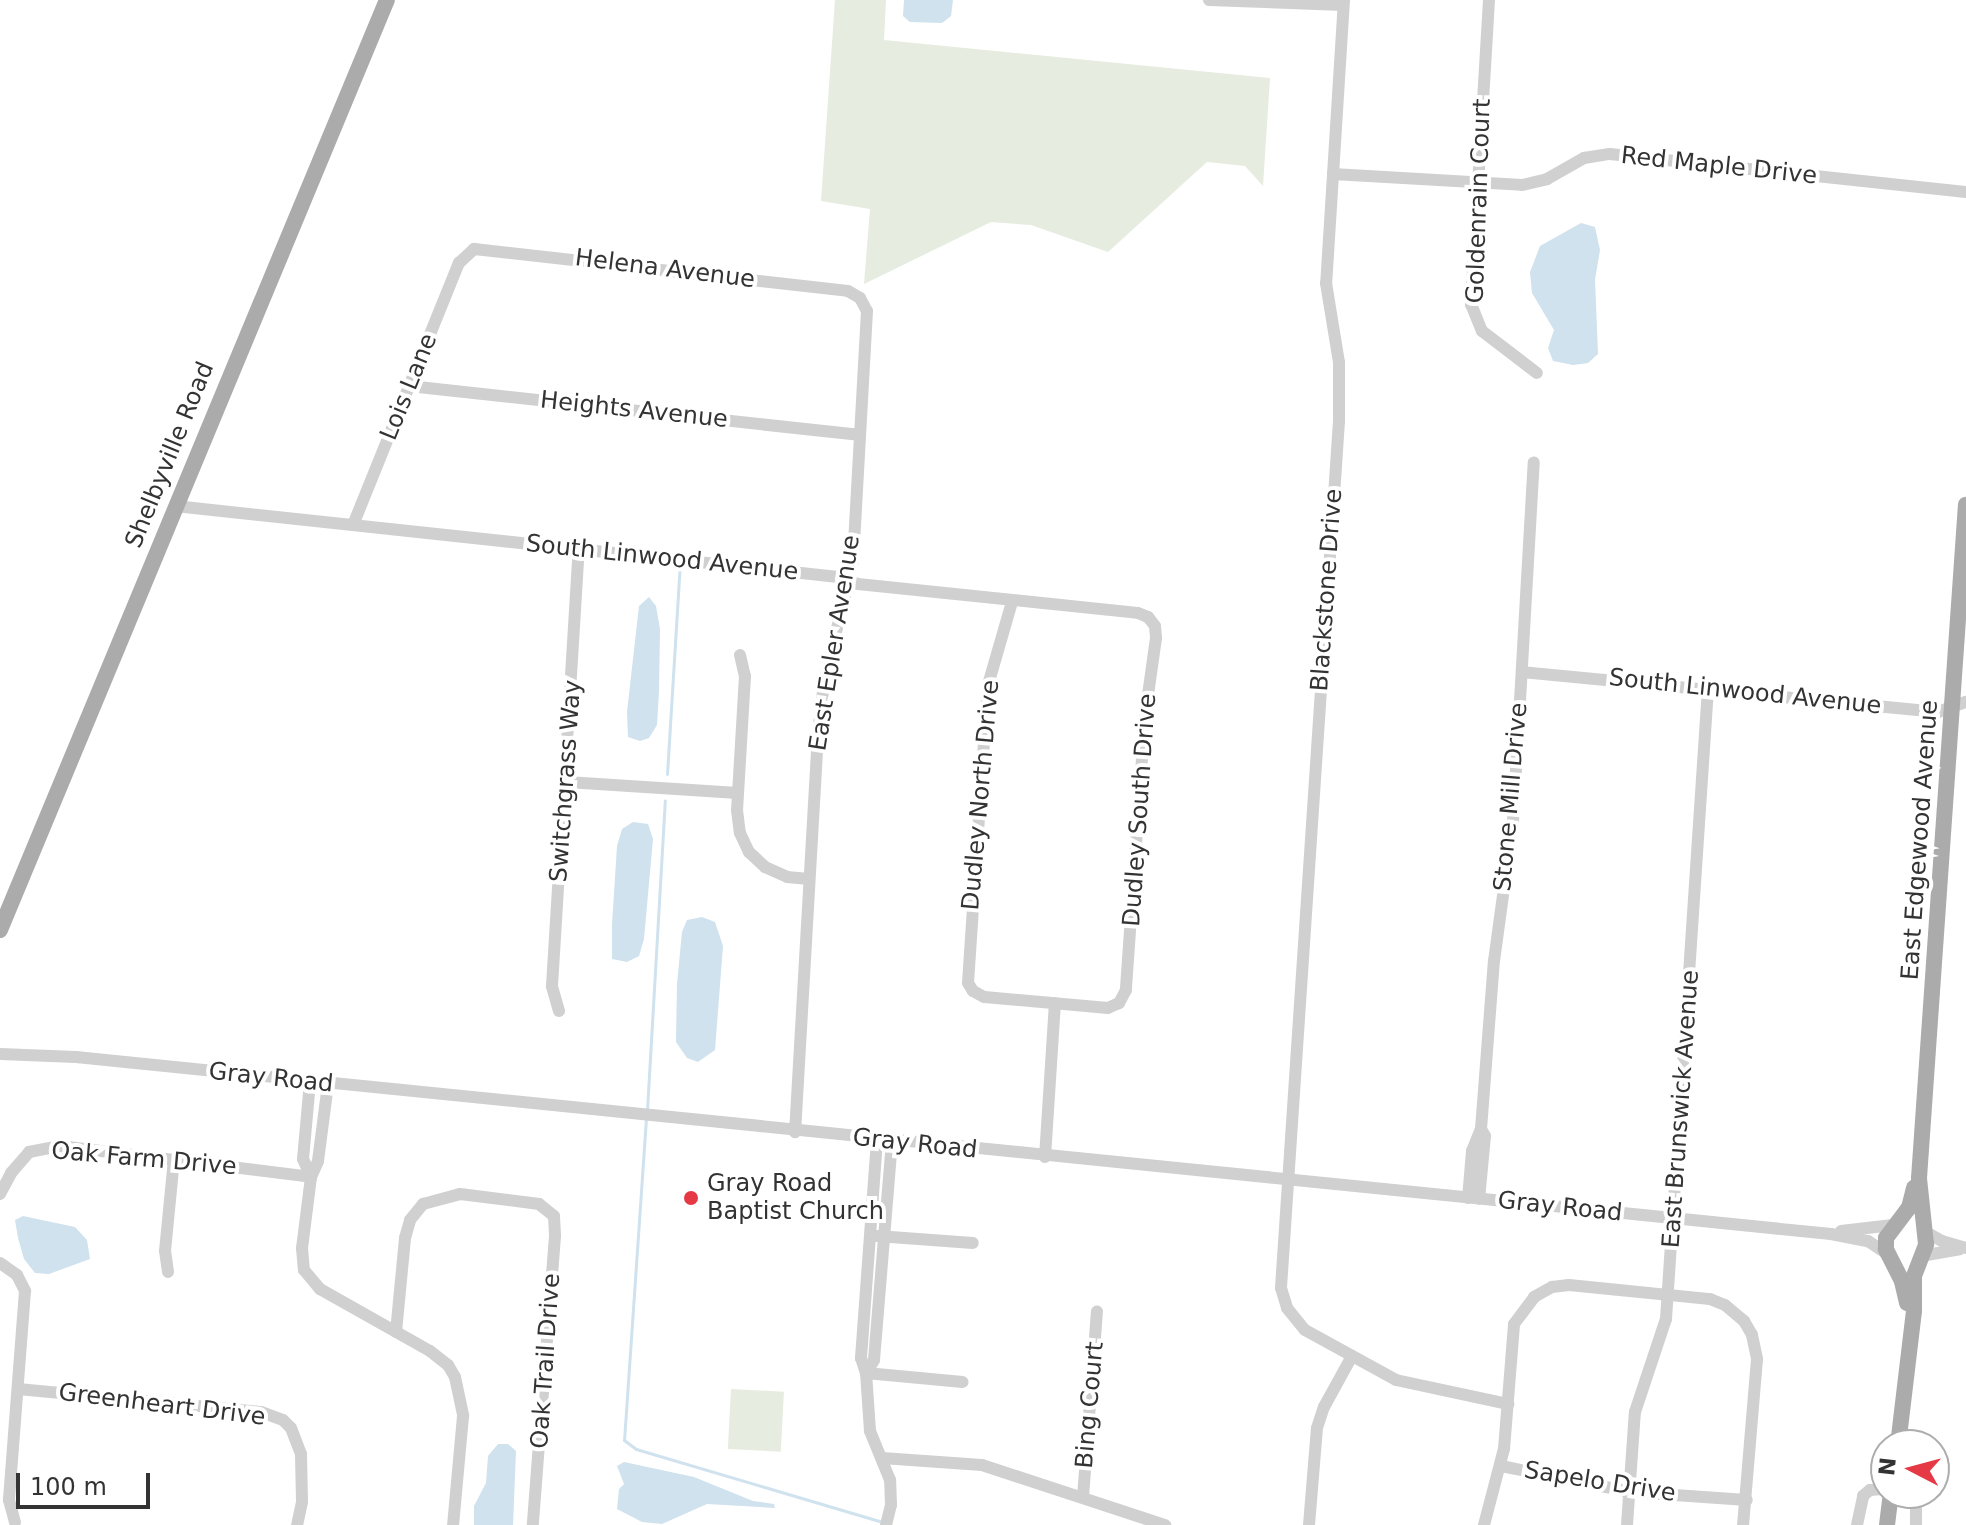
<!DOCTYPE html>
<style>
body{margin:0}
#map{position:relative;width:1966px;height:1525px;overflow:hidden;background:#fff;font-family:"DejaVu Sans",sans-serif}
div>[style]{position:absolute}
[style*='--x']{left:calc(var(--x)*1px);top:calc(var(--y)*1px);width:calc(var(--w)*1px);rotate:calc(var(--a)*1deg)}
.green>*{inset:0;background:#e6ecdf;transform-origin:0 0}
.water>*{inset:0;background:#cfe2ee}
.stream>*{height:3px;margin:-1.5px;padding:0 1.5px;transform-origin:1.5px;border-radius:1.5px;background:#cfe2ee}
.minor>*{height:12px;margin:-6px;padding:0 6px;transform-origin:6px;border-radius:6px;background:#d0d0d0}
.major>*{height:16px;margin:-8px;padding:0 8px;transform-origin:8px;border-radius:8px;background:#ababab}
.dots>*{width:22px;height:22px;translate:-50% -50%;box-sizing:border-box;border:4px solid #fff;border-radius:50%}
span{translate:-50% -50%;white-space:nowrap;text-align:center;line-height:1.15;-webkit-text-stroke:8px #fff;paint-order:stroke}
.street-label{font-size:24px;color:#333}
.poi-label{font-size:24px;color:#333}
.left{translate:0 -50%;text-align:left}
.north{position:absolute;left:1870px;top:1429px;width:80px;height:80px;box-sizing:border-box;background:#fff;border:2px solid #adadad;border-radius:50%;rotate:276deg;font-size:22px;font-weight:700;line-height:32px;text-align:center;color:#333}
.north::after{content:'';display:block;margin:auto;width:28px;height:36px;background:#e63946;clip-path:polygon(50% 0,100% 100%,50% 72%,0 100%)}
.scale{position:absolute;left:16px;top:1473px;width:134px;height:36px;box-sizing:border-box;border:4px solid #333;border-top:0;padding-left:10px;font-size:24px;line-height:28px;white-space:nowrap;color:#333;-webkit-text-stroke:6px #fff;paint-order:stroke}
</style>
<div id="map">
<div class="green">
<div style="clip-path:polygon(835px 0,886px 0,884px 40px,1270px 78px,1263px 186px,1245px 166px,1207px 162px,1108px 252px,1031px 225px,991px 222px,864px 284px,870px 209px,821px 201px)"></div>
<div style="left:731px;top:1389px;width:53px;height:60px;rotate:3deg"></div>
</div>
<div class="water">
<div style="clip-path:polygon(904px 0,953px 0,951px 16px,942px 23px,910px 22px,903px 16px)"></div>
<div style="clip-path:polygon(1581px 223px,1595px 227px,1600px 250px,1595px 280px,1598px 354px,1588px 363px,1573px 365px,1553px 361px,1548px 348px,1554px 330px,1532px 293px,1530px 272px,1540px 246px)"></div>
<div style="clip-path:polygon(649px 597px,656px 606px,660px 629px,659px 692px,657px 725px,649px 738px,640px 741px,628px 737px,627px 712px,639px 606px)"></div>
<div style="clip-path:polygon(633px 822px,648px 824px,653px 839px,644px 939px,639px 956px,627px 962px,612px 959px,612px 925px,617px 846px,622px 829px)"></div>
<div style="clip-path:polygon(702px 917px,715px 922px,723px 946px,715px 1050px,698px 1062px,687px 1058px,676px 1042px,677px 984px,682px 932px,687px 920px)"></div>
<div style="clip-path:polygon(23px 1216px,75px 1227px,87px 1240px,90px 1259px,49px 1274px,35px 1273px,24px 1259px,18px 1238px,15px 1220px)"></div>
<div style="clip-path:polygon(498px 1444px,508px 1444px,516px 1451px,513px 1525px,474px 1525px,474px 1506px,486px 1483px,488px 1456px)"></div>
<div style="clip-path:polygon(624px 1462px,694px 1477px,753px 1501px,774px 1504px,775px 1508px,707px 1504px,662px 1524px,642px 1522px,617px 1509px,619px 1489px,624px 1484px,617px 1466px)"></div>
</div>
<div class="stream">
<div style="--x:667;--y:774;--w:212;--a:-86.5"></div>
<div style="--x:647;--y:1110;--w:310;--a:-86.7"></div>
<div style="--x:646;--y:1118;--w:323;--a:93.9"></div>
<div style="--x:624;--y:1440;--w:15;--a:37"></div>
<div style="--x:636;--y:1449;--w:258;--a:16.5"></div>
</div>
<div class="minor">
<div style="--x:1209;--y:0;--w:134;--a:2.1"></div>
<div style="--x:1344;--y:0;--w:284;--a:93.6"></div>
<div style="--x:1326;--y:283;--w:80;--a:80.7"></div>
<div style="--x:1339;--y:362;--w:59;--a:90"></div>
<div style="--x:1339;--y:421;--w:869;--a:93.83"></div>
<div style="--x:1281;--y:1288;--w:21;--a:73"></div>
<div style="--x:1287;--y:1308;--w:28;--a:51"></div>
<div style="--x:1305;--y:1330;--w:104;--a:28.8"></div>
<div style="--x:1396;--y:1380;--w:115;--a:12.1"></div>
<div style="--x:1489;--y:0;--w:305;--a:93.4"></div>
<div style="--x:1471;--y:304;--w:29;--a:68"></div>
<div style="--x:1482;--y:331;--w:69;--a:37.4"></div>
<div style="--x:1333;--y:174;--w:189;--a:3.3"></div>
<div style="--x:1522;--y:185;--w:26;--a:-13"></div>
<div style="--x:1547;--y:179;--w:43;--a:-29.6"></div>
<div style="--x:1584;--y:158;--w:26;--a:-9"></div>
<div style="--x:1610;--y:154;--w:358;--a:6.1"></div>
<div style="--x:409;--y:386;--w:452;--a:6.2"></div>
<div style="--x:175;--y:506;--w:667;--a:6.11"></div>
<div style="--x:838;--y:577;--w:21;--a:19"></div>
<div style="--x:858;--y:584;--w:281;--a:5.9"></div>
<div style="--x:1138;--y:613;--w:11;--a:22"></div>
<div style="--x:1148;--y:617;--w:11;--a:52"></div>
<div style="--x:1155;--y:626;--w:12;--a:85"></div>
<div style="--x:1156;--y:638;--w:79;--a:98"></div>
<div style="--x:1145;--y:716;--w:275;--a:94"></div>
<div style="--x:1126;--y:990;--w:15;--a:118"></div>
<div style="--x:1119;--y:1003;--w:12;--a:156"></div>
<div style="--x:1108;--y:1008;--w:124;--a:-174.9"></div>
<div style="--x:984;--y:997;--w:13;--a:-151"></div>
<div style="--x:973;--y:991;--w:9;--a:-122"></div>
<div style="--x:968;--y:983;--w:299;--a:-86.2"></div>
<div style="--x:988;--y:685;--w:86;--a:-73.9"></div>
<div style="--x:353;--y:525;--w:283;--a:-68"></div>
<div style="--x:459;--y:263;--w:21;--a:-43"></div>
<div style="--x:474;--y:249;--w:376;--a:6.4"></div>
<div style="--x:848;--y:291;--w:14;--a:30"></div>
<div style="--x:860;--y:298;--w:15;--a:62"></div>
<div style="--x:867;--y:311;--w:250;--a:93.2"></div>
<div style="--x:853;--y:561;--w:125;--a:103.4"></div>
<div style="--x:824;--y:683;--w:51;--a:96.7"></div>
<div style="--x:818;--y:734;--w:399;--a:93.3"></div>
<div style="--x:740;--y:655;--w:22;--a:77"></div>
<div style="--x:745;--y:676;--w:134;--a:93.4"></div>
<div style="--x:737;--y:810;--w:23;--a:83"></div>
<div style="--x:740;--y:833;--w:21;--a:65"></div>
<div style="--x:749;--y:852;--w:22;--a:43"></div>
<div style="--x:765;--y:867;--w:24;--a:24"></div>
<div style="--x:787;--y:877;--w:22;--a:5"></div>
<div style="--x:1522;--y:672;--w:418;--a:5.5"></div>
<div style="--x:1938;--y:712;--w:30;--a:-20"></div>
<div style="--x:567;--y:782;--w:171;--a:3.7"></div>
<div style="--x:559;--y:1011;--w:26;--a:-106"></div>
<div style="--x:552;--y:986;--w:438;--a:-86.5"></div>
<div style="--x:0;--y:1054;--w:76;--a:2.3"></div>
<div style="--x:76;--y:1057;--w:1764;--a:5.76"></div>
<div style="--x:1831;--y:1234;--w:38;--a:11"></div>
<div style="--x:1868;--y:1241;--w:25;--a:34"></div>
<div style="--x:310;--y:1082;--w:77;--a:95.2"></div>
<div style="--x:303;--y:1159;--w:20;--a:66"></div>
<div style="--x:311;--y:1177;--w:17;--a:-66"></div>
<div style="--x:318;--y:1161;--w:78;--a:-82.6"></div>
<div style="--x:1481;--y:1129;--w:169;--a:-85.6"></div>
<div style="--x:1494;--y:961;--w:140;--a:-82.2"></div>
<div style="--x:1513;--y:822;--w:360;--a:-86.7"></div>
<div style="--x:877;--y:1140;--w:219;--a:94.2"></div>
<div style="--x:861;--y:1358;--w:16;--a:72"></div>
<div style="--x:866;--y:1373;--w:15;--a:-58"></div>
<div style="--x:874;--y:1360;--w:219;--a:-85.3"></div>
<div style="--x:1045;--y:1157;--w:154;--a:-86.3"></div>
<div style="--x:0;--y:1194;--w:24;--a:-62"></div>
<div style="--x:11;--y:1173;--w:28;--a:-49"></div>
<div style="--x:29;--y:1152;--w:32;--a:-11"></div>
<div style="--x:60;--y:1146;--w:253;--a:7"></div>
<div style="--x:311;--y:1177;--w:72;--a:97.2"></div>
<div style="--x:302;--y:1248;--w:22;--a:85"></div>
<div style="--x:304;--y:1270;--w:25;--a:50"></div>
<div style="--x:320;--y:1289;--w:126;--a:29.4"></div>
<div style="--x:430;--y:1351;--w:23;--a:38"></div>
<div style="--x:448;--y:1365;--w:14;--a:60"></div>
<div style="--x:455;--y:1377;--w:40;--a:78"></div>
<div style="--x:463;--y:1416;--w:109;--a:95.2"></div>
<div style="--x:1468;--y:1198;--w:47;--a:-85.1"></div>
<div style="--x:1472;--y:1151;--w:24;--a:-68"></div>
<div style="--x:1481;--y:1129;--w:8;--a:60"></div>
<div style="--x:1485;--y:1136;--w:63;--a:95.4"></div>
<div style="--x:1841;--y:1231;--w:52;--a:-6.6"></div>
<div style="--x:1924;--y:1231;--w:21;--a:29"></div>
<div style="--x:1942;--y:1241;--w:25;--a:16"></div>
<div style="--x:877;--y:1236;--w:96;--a:4.2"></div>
<div style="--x:1921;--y:1256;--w:39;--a:-10"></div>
<div style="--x:0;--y:1263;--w:21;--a:35"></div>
<div style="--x:17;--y:1275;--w:18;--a:63"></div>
<div style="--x:25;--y:1291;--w:210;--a:94.4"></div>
<div style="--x:9;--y:1500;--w:23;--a:75"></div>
<div style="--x:168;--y:1272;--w:21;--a:-98"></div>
<div style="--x:165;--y:1251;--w:91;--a:-84.4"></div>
<div style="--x:396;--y:1332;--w:94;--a:-84.5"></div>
<div style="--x:405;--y:1238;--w:19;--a:-74"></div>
<div style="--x:410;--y:1220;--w:21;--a:-51"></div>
<div style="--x:423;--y:1204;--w:38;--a:-15"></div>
<div style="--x:460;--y:1194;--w:80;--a:7.2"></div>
<div style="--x:539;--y:1204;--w:19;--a:39"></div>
<div style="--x:554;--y:1216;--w:20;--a:87"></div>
<div style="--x:555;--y:1236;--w:290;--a:94.4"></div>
<div style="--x:18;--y:1389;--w:244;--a:5.4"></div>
<div style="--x:261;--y:1412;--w:23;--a:20"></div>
<div style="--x:283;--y:1420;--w:11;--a:45"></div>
<div style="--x:291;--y:1428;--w:28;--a:69"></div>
<div style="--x:301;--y:1454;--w:48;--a:88.8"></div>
<div style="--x:302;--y:1502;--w:24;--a:102"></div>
<div style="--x:882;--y:1458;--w:100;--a:4"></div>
<div style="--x:982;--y:1465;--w:193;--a:18.2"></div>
<div style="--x:1501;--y:1466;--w:133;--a:11.3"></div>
<div style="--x:1631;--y:1492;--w:116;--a:3.9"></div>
<div style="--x:1905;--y:1493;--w:14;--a:36"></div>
<div style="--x:1916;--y:1501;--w:24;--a:90"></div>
<div style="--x:1083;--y:1497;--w:186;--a:-85.7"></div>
<div style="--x:886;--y:1525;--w:21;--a:-76"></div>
<div style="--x:891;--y:1505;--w:25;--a:-92"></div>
<div style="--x:890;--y:1480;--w:53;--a:-112.2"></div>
<div style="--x:870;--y:1431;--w:58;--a:-93.9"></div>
<div style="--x:866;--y:1373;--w:97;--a:5.3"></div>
<div style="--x:1309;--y:1525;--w:97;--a:-85.3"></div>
<div style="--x:1317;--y:1428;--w:22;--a:-72"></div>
<div style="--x:1324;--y:1407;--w:58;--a:-61.2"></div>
<div style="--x:1484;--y:1525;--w:79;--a:-75.3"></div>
<div style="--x:1504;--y:1449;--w:125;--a:-85.4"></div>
<div style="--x:1514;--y:1324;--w:34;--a:-53"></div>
<div style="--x:1534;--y:1297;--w:21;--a:-29"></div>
<div style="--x:1552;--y:1287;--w:17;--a:-7"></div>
<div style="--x:1569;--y:1285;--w:142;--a:5.7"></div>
<div style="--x:1710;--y:1299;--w:16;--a:22"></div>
<div style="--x:1725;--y:1305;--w:25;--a:40"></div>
<div style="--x:1744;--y:1321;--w:16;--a:60"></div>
<div style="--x:1752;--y:1335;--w:25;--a:78"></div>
<div style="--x:1757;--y:1359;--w:167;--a:94.8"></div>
<div style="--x:1627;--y:1525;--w:113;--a:-86"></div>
<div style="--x:1635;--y:1412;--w:98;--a:-71.6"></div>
<div style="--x:1666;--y:1319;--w:632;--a:-86.19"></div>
<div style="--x:1857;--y:1525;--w:30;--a:-78"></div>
<div style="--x:1863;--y:1496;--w:9;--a:-41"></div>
<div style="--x:1870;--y:1490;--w:16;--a:-4"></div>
</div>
<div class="major">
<div style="--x:0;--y:930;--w:1007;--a:-67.41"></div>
<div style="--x:1907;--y:1303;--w:23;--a:-103"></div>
<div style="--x:1902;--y:1281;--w:36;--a:-117"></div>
<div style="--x:1886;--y:1249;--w:11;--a:-90"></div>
<div style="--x:1886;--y:1238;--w:38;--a:-53"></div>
<div style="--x:1909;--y:1208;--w:21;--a:-76"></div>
<div style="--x:1898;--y:1445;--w:135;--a:-83.2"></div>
<div style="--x:1914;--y:1311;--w:35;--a:-90"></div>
<div style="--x:1914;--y:1276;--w:34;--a:-69"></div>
<div style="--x:1926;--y:1244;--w:66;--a:-96.1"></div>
<div style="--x:1919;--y:1178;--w:675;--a:-86.01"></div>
<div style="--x:1887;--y:1525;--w:32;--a:-83"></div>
</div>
<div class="dots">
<div style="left:691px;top:1198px;background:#e63946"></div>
</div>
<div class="street-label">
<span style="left:1719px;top:166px;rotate:6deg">Red Maple Drive</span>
<span style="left:1479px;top:201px;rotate:-88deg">Goldenrain Court</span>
<span style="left:665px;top:269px;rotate:7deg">Helena Avenue</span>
<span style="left:409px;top:387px;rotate:-68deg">Lois Lane</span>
<span style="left:634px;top:410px;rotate:6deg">Heights Avenue</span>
<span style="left:170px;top:455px;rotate:-68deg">Shelbyville Road</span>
<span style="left:662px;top:558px;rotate:6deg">South Linwood Avenue</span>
<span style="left:1327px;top:590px;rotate:-86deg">Blackstone Drive</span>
<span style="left:835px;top:643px;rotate:-81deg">East Epler Avenue</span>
<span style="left:1745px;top:692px;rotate:6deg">South Linwood Avenue</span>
<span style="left:566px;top:781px;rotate:-86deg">Switchgrass Way</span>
<span style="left:981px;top:795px;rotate:-85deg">Dudley North Drive</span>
<span style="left:1511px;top:797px;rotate:-85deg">Stone Mill Drive</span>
<span style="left:1140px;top:810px;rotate:-86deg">Dudley South Drive</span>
<span style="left:1920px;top:840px;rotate:-86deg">East Edgewood Avenue</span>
<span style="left:271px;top:1078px;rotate:6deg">Gray Road</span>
<span style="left:1681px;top:1109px;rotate:-86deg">East Brunswick Avenue</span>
<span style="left:915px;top:1144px;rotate:6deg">Gray Road</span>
<span style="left:144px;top:1159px;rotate:5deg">Oak Farm Drive</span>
<span style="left:1560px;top:1207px;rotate:6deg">Gray Road</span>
<span style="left:546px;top:1361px;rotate:-86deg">Oak Trail Drive</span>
<span style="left:162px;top:1405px;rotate:7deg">Greenheart Drive</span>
<span style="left:1090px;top:1405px;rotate:-85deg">Bing Court</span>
<span style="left:1600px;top:1482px;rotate:9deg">Sapelo Drive</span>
</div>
<div class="poi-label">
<span class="left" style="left:707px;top:1198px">Gray Road<br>Baptist Church</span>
</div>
<div class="north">N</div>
<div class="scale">100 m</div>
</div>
